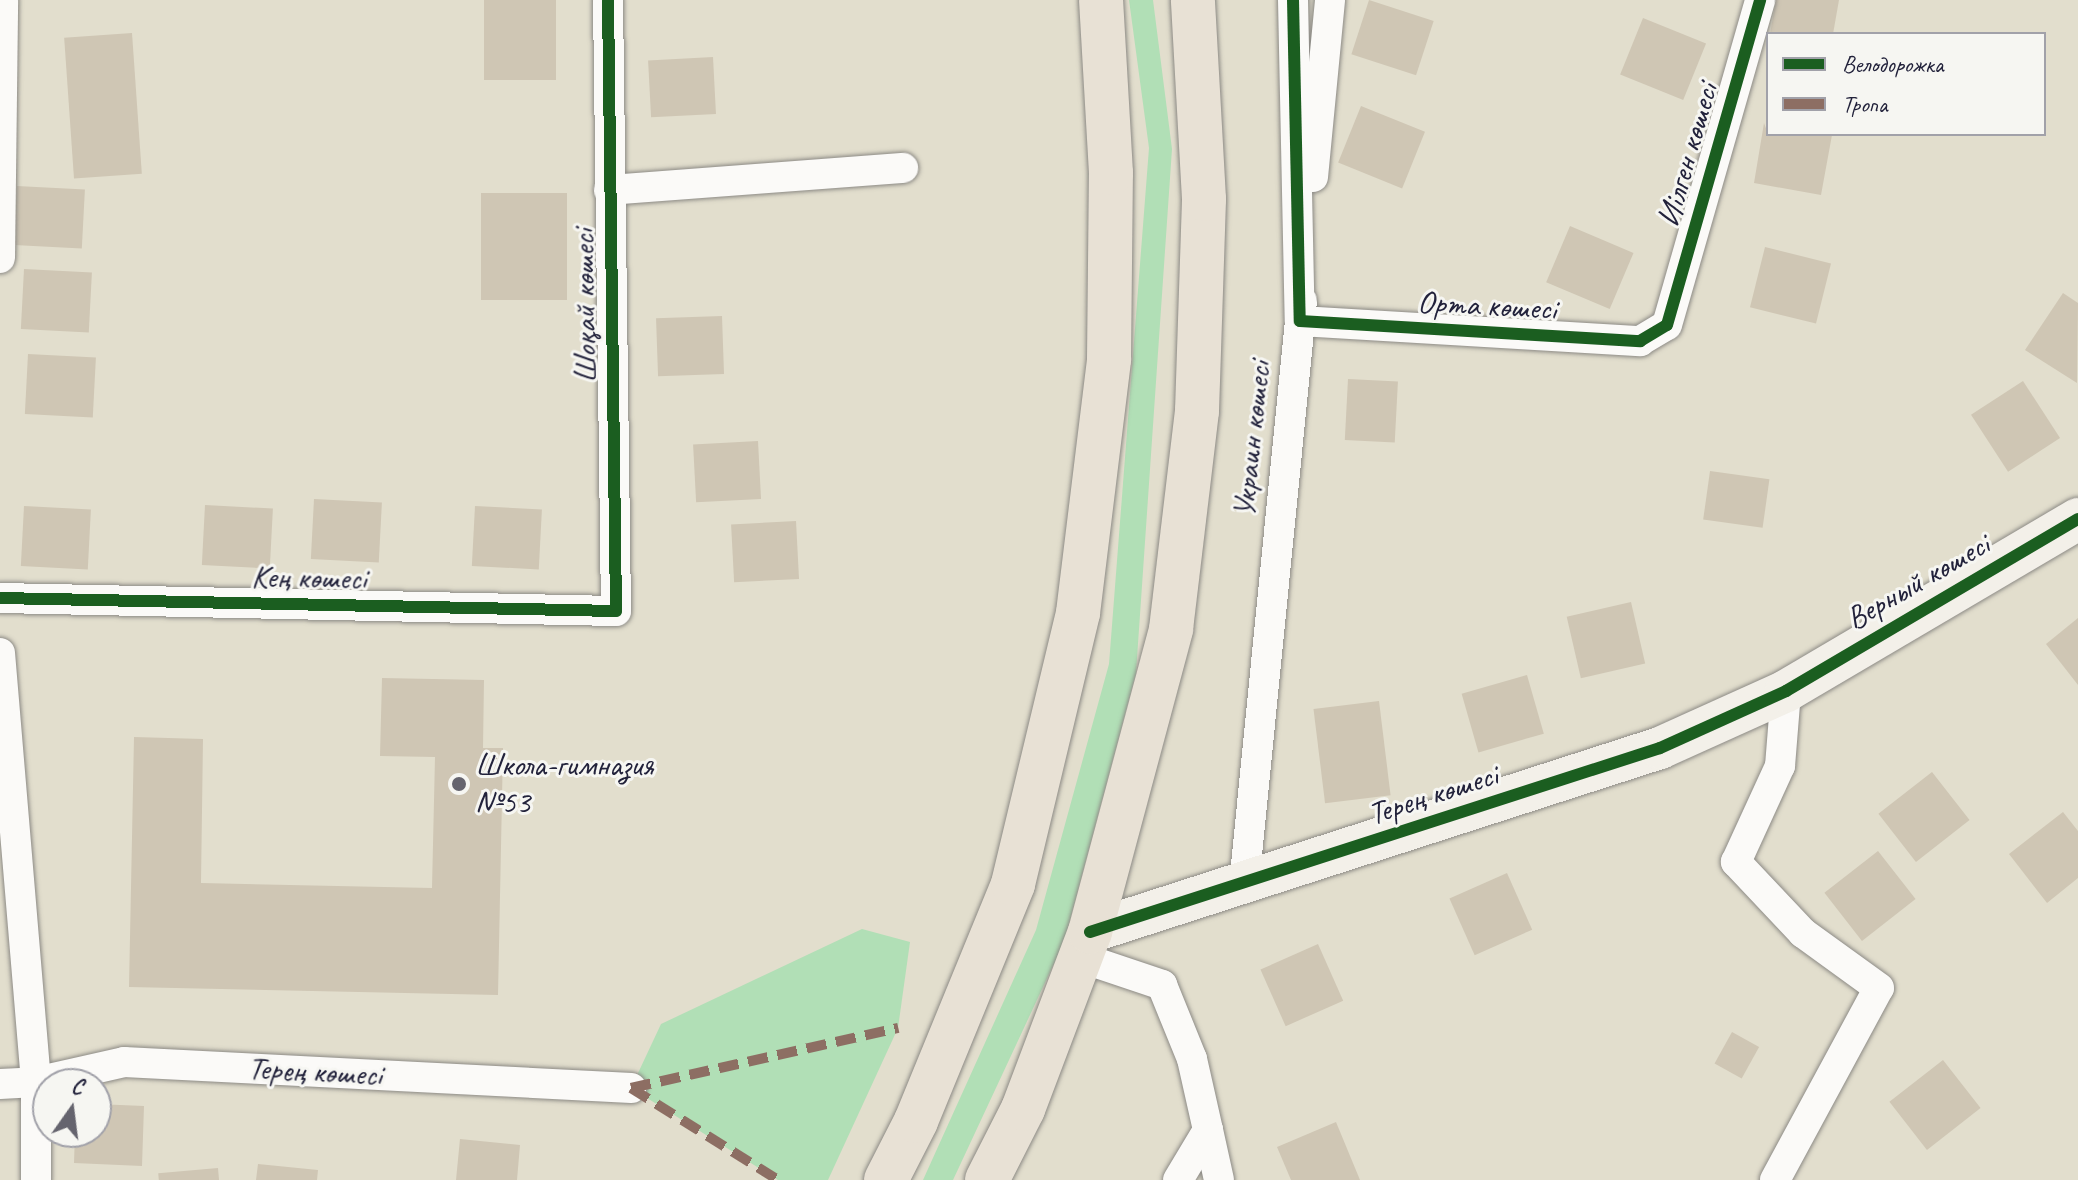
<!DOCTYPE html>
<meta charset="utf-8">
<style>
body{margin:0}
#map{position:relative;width:2078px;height:1180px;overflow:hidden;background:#e2decd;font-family:Caveat,sans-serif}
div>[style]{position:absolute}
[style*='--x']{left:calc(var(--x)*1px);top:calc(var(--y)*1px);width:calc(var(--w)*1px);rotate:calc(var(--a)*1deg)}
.green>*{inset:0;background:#b1dfb6}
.building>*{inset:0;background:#cfc6b4;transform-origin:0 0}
.roads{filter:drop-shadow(0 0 2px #8c8a85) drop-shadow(0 0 2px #8c8a85)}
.street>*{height:30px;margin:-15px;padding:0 15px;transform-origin:15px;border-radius:15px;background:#fbfaf8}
.secondary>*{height:42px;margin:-21px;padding:0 21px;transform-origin:21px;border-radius:21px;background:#f3f0e9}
.primary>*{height:44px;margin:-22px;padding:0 22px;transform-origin:22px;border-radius:22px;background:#e8e1d5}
.quiet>*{height:10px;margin-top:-5px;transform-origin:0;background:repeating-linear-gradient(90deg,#8d6e63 0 20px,transparent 0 30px)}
.cycleway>*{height:12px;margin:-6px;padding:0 6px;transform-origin:6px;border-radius:6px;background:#1b5e20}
.dots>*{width:22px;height:22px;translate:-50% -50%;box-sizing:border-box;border:4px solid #f6f6f2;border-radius:50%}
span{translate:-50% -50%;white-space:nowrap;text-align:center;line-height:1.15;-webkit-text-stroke:6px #f6f6f2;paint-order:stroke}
.street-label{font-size:32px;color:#22223b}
.poi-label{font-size:32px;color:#22223b}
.left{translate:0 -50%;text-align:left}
.legend{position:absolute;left:1766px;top:32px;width:280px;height:104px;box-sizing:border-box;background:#f6f6f2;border:2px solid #a1a1a9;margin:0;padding:10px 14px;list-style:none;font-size:24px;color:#22223b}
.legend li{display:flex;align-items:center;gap:16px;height:40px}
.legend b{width:40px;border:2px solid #a1a1a9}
.north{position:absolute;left:32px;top:1068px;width:80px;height:80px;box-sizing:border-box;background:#f6f6f2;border:2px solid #a1a1a9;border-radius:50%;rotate:14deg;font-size:22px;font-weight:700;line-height:32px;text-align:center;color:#22223b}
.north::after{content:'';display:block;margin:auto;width:28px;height:36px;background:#65646e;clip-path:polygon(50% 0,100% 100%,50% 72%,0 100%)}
</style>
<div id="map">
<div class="green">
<div style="clip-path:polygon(1129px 0,1153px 0,1172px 149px,1136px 673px,1064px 942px,953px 1180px,923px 1180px,1036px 930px,1109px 664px,1149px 148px)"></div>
<div style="clip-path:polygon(862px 929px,910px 942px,898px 1028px,828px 1180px,778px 1180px,631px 1088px,661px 1024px)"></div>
</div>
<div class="building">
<div style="left:484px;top:0;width:72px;height:80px"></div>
<div style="left:1369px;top:0;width:68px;height:57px;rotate:18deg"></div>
<div style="clip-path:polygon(1776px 0,1839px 0,1833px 34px,1770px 34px)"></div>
<div style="left:1643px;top:18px;width:68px;height:61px;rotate:22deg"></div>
<div style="left:132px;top:33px;width:141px;height:68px;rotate:86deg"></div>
<div style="left:713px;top:57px;width:57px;height:65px;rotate:87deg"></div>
<div style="left:1361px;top:106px;width:69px;height:61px;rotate:22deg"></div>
<div style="clip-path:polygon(1764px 123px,1768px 134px,1832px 135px,1821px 195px,1754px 183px)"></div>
<div style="left:17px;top:186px;width:68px;height:59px;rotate:3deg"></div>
<div style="left:481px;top:193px;width:86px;height:107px"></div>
<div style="left:1570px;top:226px;width:69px;height:61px;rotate:23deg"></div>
<div style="left:1765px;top:247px;width:68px;height:62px;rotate:14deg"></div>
<div style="left:24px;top:269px;width:68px;height:60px;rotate:3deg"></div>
<div style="clip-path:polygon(2063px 293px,2078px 303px,2077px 383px,2025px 350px)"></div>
<div style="left:722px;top:316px;width:58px;height:66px;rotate:88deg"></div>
<div style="left:28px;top:354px;width:68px;height:60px;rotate:3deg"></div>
<div style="left:1348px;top:379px;width:50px;height:61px;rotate:3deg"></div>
<div style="left:2023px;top:381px;width:68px;height:62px;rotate:57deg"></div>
<div style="left:758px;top:441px;width:58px;height:65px;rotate:87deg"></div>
<div style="left:1710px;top:471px;width:60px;height:49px;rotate:8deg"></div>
<div style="left:314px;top:499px;width:68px;height:60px;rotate:3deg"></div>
<div style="left:205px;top:505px;width:68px;height:60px;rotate:3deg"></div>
<div style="left:24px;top:506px;width:67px;height:60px;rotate:3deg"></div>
<div style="left:475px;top:506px;width:67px;height:60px;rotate:3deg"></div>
<div style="left:796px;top:521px;width:58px;height:65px;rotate:87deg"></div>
<div style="left:1631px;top:602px;width:63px;height:66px;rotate:77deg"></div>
<div style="clip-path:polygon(2078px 618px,2078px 685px,2046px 644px)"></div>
<div style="left:1527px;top:675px;width:61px;height:68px;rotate:74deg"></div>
<div style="clip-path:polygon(382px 678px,484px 680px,483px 748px,503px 748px,498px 995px,129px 987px,134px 737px,203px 739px,201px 883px,432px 888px,435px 757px,380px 756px)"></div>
<div style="left:1379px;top:701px;width:95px;height:66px;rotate:83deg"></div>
<div style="left:1932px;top:772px;width:61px;height:68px;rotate:52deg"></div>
<div style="clip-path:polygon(2063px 812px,2078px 831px,2078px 878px,2047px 903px,2009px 854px)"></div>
<div style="left:1878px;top:851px;width:61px;height:68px;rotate:52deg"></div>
<div style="left:1507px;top:873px;width:62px;height:63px;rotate:66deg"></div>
<div style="left:1318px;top:944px;width:62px;height:63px;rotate:66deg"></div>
<div style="left:1732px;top:1032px;width:31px;height:36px;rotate:29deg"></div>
<div style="left:1943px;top:1060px;width:61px;height:68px;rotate:52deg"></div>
<div style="clip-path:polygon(96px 1104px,144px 1106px,142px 1166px,74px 1163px,75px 1132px,96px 1132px)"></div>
<div style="clip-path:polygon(1336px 1122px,1360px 1180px,1291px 1180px,1277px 1147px)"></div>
<div style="clip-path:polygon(460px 1139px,520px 1145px,517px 1180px,456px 1180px)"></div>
<div style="clip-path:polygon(258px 1164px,318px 1170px,317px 1180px,256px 1180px)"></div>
<div style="left:218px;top:1168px;width:12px;height:60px;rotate:85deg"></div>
</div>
<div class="roads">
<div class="street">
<div style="--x:1293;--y:0;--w:321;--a:88.8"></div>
<div style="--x:1300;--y:321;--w:341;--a:3.4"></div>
<div style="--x:1640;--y:341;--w:31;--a:-31"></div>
<div style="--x:1667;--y:325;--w:338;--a:-74"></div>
<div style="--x:1313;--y:177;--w:178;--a:-84.5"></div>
<div style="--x:609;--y:190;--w:295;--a:-4.3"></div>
<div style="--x:0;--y:258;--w:258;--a:-89.3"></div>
<div style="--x:0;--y:598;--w:616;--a:1.21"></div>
<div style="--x:616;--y:611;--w:611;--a:-90.75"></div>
<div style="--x:0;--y:653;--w:431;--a:85.2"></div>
<div style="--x:36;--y:1082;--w:98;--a:90"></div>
<div style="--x:1244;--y:885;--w:587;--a:-84.33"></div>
<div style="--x:1079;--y:957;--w:88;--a:18.6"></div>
<div style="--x:1162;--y:985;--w:80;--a:67.9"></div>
<div style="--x:1192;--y:1059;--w:73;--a:77.3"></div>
<div style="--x:1208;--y:1130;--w:58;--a:121"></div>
<div style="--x:0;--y:1084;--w:36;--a:-3"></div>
<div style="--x:36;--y:1082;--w:90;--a:-12.8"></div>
<div style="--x:124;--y:1062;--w:508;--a:2.94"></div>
<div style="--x:1208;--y:1130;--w:51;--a:77.6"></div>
<div style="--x:1775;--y:1180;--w:218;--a:-61.6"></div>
<div style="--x:1879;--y:988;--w:94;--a:-144.1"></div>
<div style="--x:1803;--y:933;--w:98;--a:-133.3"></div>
<div style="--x:1736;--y:862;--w:106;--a:-65.4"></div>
<div style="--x:1780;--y:766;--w:75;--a:-85.4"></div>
</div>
<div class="secondary">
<div style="--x:1090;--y:932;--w:599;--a:-17.89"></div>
<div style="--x:1660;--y:748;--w:138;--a:-24.3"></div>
<div style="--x:1786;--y:691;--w:339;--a:-30.5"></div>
</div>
<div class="primary">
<div style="--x:886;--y:1180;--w:66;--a:-63"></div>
<div style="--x:916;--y:1121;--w:256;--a:-67.7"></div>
<div style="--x:1013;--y:884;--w:279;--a:-76.5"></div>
<div style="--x:1078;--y:613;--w:256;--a:-83"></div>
<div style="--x:1109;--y:359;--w:186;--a:-89.4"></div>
<div style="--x:1111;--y:173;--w:173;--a:-93.3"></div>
<div style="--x:987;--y:1180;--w:80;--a:-63.1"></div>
<div style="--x:1023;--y:1109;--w:189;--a:-69.3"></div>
<div style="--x:1090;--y:932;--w:314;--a:-75"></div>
<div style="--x:1171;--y:629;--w:220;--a:-83.2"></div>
<div style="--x:1197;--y:411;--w:212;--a:-88.1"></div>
<div style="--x:1204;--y:199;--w:199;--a:-93.2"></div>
</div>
</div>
<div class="quiet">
<div style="--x:631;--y:1088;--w:274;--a:-12.7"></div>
<div style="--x:631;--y:1088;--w:173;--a:32"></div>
</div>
<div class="cycleway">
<div style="--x:1293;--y:0;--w:321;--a:88.8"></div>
<div style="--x:1300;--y:321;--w:341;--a:3.4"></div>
<div style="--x:1640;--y:341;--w:31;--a:-31"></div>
<div style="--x:1667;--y:325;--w:338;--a:-74"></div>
<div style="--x:0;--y:598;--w:616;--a:1.21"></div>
<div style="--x:616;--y:611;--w:611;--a:-90.75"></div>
<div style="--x:1090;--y:932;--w:599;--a:-17.89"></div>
<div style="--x:1660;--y:748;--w:138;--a:-24.3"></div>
<div style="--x:1786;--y:691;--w:339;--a:-30.5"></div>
</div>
<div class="dots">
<div style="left:459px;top:784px;background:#65646e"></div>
</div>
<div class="street-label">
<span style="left:1688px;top:155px;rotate:-74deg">Иілген көшесі</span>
<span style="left:585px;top:306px;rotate:-91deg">Шоқай көшесі</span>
<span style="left:1487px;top:306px;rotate:3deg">Орта көшесі</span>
<span style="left:1252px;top:439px;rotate:-84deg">Украин көшесі</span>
<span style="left:309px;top:578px;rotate:1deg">Кең көшесі</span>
<span style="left:1918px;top:582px;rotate:-30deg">Верный көшесі</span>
<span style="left:1433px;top:795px;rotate:-18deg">Терең көшесі</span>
<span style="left:315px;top:1072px;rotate:3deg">Терең көшесі</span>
</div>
<div class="poi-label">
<span class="left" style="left:475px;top:784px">Школа-гимназия<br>№53</span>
</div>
<ul class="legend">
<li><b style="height:10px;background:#1b5e20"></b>Велодорожка</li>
<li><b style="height:10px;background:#8d6e63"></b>Тропа</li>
</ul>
<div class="north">С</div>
</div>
